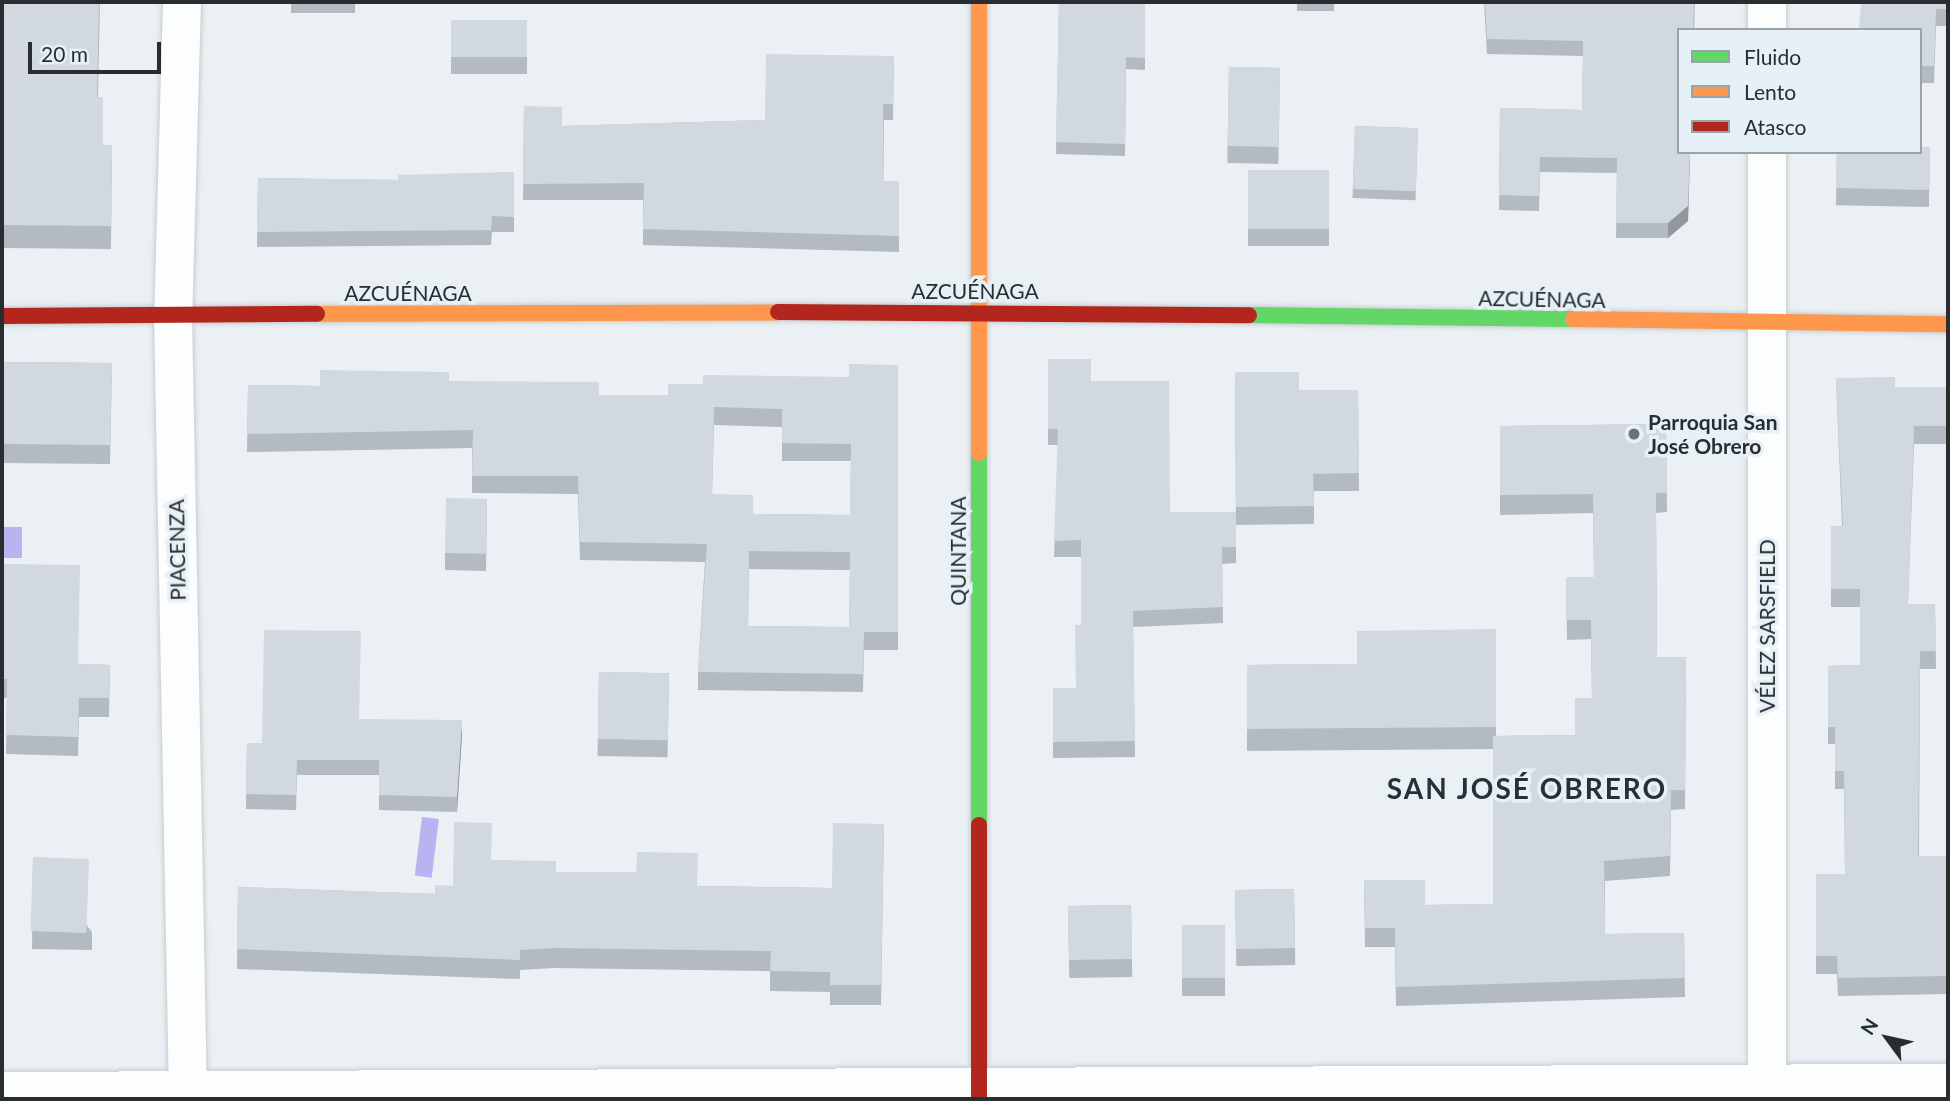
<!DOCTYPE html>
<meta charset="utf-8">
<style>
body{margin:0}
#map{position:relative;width:1950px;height:1101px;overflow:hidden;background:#eaf0f3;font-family:Lato,sans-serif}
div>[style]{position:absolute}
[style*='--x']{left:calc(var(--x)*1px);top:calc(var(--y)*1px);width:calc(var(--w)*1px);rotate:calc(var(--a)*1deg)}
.water>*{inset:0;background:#b9b3f2;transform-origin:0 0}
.roads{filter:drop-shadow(0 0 2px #c8cccf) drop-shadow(0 0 2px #c8cccf)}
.street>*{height:38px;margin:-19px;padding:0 19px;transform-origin:19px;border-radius:19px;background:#fcfdfd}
.fast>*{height:16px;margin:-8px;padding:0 8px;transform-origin:8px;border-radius:8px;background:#63d668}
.slow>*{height:16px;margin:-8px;padding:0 8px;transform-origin:8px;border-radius:8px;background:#ff974d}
.jam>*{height:16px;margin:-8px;padding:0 8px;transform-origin:8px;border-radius:8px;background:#b3261e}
.wall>*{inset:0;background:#b4bac1;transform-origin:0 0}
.shaded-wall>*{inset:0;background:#92979d}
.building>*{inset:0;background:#d1d8e0;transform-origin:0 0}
.dots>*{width:19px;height:19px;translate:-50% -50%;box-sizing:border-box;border:4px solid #e6f1f7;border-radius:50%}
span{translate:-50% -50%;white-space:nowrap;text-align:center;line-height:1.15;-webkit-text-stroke:7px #e6f1f7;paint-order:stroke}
.street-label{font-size:21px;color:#292d2f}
.poi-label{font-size:21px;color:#292d2f;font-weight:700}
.left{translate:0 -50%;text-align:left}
.district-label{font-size:28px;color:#283034;font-weight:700;letter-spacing:2px}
.frame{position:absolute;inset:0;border:4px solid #292d2f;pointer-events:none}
.legend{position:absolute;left:1677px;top:28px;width:245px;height:126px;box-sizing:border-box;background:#e6f1f7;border:2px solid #9aa3a7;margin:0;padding:9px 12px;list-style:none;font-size:21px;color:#292d2f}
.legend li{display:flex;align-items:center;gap:14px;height:35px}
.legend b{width:35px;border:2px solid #9aa3a7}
.north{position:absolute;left:1852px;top:1003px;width:70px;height:70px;-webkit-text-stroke:5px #e6f1f7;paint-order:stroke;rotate:303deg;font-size:19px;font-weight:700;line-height:28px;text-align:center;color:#292d2f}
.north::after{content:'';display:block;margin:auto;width:24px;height:32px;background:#292d2f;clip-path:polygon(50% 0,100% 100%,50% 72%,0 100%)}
.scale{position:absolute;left:28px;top:42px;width:133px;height:32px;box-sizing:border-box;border:4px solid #292d2f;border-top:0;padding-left:9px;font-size:21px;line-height:24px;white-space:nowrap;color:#292d2f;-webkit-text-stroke:5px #e6f1f7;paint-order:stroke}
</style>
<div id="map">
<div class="water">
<div style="left:2px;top:527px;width:20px;height:31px"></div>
<div style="left:422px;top:817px;width:17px;height:59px;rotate:7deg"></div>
</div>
<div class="roads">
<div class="street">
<div style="--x:182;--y:2;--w:313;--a:91.6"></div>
<div style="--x:173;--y:315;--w:784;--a:88.9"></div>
<div style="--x:1767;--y:30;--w:28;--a:-90"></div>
<div style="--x:1767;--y:152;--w:947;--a:90"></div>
<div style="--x:2;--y:1091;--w:1946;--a:-0.24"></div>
</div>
<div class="fast">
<div style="--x:1249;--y:315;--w:324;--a:0.7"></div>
<div style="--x:979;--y:453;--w:372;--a:90"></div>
</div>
<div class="slow">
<div style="--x:979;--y:2;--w:451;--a:90"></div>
<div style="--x:317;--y:314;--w:461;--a:-0.2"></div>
<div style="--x:1573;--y:319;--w:375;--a:0.8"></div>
</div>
<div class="jam">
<div style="--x:778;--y:312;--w:471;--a:0.4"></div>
<div style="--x:2;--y:316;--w:315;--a:-0.4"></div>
<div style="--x:979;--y:825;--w:274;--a:90"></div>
</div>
</div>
<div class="wall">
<div style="clip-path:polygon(2px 2px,100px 2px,98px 97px,103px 145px,112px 145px,111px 249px,2px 248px)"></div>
<div style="left:291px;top:2px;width:64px;height:11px"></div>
<div style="clip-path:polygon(787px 2px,890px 2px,890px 3px)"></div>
<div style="clip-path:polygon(1059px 2px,1145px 2px,1145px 70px,1126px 69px,1125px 156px,1056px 154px)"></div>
<div style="left:1297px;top:2px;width:37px;height:9px"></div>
<div style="clip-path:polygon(1484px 2px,1695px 2px,1688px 221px,1668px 238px,1616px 238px,1617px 173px,1540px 172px,1539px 211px,1499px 210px,1500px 108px,1582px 110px,1583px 56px,1487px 54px)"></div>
<div style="clip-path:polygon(1861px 2px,1948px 2px,1948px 26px,1936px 26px,1934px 83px,1920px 83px,1920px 30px)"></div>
<div style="left:451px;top:20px;width:76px;height:54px"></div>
<div style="clip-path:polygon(894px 56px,893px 120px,884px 120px,884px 181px,899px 181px,899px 252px,643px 245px,643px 200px,523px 200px,524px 106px,562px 126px,765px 120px)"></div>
<div style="left:1229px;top:67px;width:51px;height:96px;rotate:1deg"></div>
<div style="left:1355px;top:126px;width:63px;height:72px;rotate:2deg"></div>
<div style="left:1930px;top:147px;width:60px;height:93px;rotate:91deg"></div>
<div style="left:1248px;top:170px;width:81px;height:76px"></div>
<div style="clip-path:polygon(514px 172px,514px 232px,492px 232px,491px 245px,257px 247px,258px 178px,398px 180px)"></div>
<div style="clip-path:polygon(1048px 359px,1091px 381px,1170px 512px,1236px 512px,1236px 563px,1222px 564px,1223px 623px,1133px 627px,1135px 757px,1053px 758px,1053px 688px,1076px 688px,1081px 625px,1081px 557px,1054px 557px,1058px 445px,1048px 445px)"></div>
<div style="clip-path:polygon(2px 362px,112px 363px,110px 464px,4px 463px,3px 564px,79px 664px,110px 665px,109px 717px,79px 717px,78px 756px,6px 754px,7px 698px,2px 698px)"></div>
<div style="clip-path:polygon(evenodd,898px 365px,898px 650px,864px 650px,863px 692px,698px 690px,698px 672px,705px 562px,580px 560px,578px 494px,472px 493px,472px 448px,247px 452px,248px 385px,320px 386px,449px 381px,599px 395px,668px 395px,703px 384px,849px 377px,898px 365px,714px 425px,782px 427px,782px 461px,851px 461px,850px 515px,753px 514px,712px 494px,714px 425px,898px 365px,749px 569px,850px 570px,849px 627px,748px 626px,749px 569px)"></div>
<div style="clip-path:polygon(1235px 372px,1299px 390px,1358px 390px,1359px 491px,1314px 491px,1314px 524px,1236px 525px)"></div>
<div style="clip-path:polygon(1836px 378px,1895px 387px,1948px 387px,1948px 444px,1914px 444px,1908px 604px,1935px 604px,1936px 669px,1920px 669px,1919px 856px,1948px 856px,1948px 994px,1838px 996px,1837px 974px,1816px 974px,1816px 874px,1845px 874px,1844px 789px,1835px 789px,1835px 744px,1828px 744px,1828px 666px,1860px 665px,1860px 607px,1831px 607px,1831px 526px,1842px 526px)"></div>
<div style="clip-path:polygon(1666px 424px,1667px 512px,1656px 513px,1657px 657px,1686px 657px,1685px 809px,1671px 810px,1670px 876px,1605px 881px,1605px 934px,1684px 933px,1685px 997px,1396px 1006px,1395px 947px,1365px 947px,1364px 880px,1425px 905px,1493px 904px,1493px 749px,1247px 751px,1247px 665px,1357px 664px,1496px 629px,1496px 736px,1575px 735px,1592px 698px,1591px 639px,1567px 640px,1566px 577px,1594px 577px,1593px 513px,1500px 515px,1500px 426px)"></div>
<div style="clip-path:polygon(487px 499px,486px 571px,445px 570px,445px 553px)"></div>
<div style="left:599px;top:672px;width:70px;height:84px;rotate:1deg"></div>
<div style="clip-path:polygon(359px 719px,462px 735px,457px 812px,379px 810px,379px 775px,297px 775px,296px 810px,246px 809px,247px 743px,262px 743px)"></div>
<div style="clip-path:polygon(884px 824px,881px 1005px,830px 1005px,830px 992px,770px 991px,770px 971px,554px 968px,520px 970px,520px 979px,237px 969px,238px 887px,435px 894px,453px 886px,492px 860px,556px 872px,698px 886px,832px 888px)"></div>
<div style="clip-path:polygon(33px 857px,92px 932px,92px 950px,32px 949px)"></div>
<div style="left:1294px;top:889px;width:76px;height:59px;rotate:89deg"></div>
<div style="left:1131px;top:905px;width:72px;height:63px;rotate:89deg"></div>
<div style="left:1225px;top:925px;width:71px;height:43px;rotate:90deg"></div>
</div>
<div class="shaded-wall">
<div style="clip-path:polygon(1690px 152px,1688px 221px,1668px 238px,1668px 223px)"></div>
<div style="clip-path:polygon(462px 720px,462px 735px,457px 812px,457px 797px)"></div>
</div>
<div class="building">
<div style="clip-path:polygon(2px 2px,99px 2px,97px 97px,103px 97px,103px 145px,112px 145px,111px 226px,2px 225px)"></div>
<div style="clip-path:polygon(1059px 2px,1145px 2px,1145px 58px,1126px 57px,1125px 144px,1056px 142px)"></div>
<div style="clip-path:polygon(1485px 2px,1694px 2px,1693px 30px,1679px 30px,1679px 152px,1690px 152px,1688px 206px,1668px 223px,1616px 223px,1617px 158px,1540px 157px,1539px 196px,1499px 195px,1500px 108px,1582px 110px,1583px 41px,1487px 39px)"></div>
<div style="clip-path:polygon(1861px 2px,1948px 2px,1948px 9px,1936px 9px,1934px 66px,1920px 66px,1920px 30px,1859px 30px)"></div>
<div style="left:451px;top:20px;width:76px;height:37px"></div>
<div style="clip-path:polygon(766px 54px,894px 56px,893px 104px,883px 104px,884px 181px,899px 181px,899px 236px,643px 229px,644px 183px,523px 184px,524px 106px,562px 107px,562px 126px,765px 120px)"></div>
<div style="left:1229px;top:67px;width:51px;height:79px;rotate:1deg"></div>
<div style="left:1355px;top:126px;width:63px;height:63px;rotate:2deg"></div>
<div style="clip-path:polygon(1920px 147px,1930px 147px,1929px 190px,1836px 188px,1837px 152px,1920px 152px)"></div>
<div style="left:1248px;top:170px;width:81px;height:59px"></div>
<div style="clip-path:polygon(514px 172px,514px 217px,492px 216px,491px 230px,257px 232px,258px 178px,398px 180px,398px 175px)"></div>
<div style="clip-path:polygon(1048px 359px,1091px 359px,1091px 381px,1169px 381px,1170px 512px,1236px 512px,1236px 547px,1222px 547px,1223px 607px,1133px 611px,1135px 741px,1053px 742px,1053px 688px,1076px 688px,1075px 625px,1081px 625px,1081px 540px,1054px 541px,1058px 429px,1048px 429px)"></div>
<div style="clip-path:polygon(2px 362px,112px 363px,110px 445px,4px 444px,3px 564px,80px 565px,78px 664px,110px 665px,109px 698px,79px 698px,78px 737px,6px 735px,7px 679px,2px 679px)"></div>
<div style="clip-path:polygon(evenodd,849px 364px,898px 365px,898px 632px,864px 632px,863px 674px,698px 672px,707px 544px,580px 542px,578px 476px,472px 476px,473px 430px,247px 434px,248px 385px,320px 386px,320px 370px,449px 372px,449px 381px,599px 382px,599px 395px,668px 395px,668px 384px,703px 384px,703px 375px,849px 377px,849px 364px,714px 407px,782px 409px,782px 443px,851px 444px,850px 515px,753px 514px,753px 495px,712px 494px,714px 407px,849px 364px,749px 551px,850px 552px,849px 627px,748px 626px,749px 551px)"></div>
<div style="clip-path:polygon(1235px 372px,1299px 372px,1299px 390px,1358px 390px,1359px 473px,1313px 474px,1314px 506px,1236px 507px)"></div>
<div style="clip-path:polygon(1895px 377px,1895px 387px,1948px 387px,1948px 426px,1914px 426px,1908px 604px,1935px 604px,1936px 651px,1920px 651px,1918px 856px,1948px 856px,1948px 976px,1838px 978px,1837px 956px,1816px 956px,1816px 874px,1845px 874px,1844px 771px,1835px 771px,1835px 727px,1828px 727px,1828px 666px,1860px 665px,1860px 589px,1831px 589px,1831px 526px,1843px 526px,1836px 378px)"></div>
<div style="clip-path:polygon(1666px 424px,1667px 493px,1656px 493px,1657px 657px,1686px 657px,1685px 790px,1671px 790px,1670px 856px,1604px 861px,1605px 934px,1684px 933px,1685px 978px,1396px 987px,1395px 928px,1365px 928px,1364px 880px,1425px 880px,1425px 905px,1493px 904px,1493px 736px,1575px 735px,1575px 698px,1592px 698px,1591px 620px,1567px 620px,1566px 577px,1594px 577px,1593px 494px,1500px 495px,1500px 426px)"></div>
<div style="left:446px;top:498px;width:41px;height:55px;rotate:1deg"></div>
<div style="clip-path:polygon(1496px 629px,1496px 727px,1247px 729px,1247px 665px,1357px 664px,1357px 631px)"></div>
<div style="clip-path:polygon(264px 630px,361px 631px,359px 719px,462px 720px,457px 797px,379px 795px,379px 760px,297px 760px,296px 795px,246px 794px,247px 743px,262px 743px)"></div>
<div style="left:599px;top:672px;width:70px;height:67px;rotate:1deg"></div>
<div style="clip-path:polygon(454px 822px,492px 823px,491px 860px,556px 861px,556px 872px,636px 872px,637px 852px,698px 853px,697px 886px,832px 888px,833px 823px,884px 824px,881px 985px,830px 985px,830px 972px,770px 971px,771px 951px,554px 948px,520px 950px,520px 960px,237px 949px,238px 887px,435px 894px,435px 885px,453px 886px)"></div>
<div style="left:33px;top:857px;width:56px;height:74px;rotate:2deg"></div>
<div style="left:1294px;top:889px;width:59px;height:59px;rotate:89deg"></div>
<div style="left:1131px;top:905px;width:54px;height:63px;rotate:89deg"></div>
<div style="left:1225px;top:925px;width:53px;height:43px;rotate:90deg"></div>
</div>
<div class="dots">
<div style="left:1634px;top:434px;background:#6d7174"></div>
</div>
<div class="street-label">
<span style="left:975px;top:291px">AZCUÉNAGA</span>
<span style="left:408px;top:293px">AZCUÉNAGA</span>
<span style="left:1542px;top:299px;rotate:1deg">AZCUÉNAGA</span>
<span style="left:177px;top:550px;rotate:-91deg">PIACENZA</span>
<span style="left:958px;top:551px;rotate:-90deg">QUINTANA</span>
<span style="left:1767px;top:626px;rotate:-90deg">VÉLEZ SARSFIELD</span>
</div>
<div class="poi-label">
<span class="left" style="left:1648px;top:434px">Parroquia San<br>José Obrero</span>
</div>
<div class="district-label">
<span style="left:1527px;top:788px">SAN JOSÉ OBRERO</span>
</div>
<div class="frame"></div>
<ul class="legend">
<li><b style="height:9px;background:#63d668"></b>Fluido</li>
<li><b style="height:9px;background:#ff974d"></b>Lento</li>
<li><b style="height:9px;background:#b3261e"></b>Atasco</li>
</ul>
<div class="north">N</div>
<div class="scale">20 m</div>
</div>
